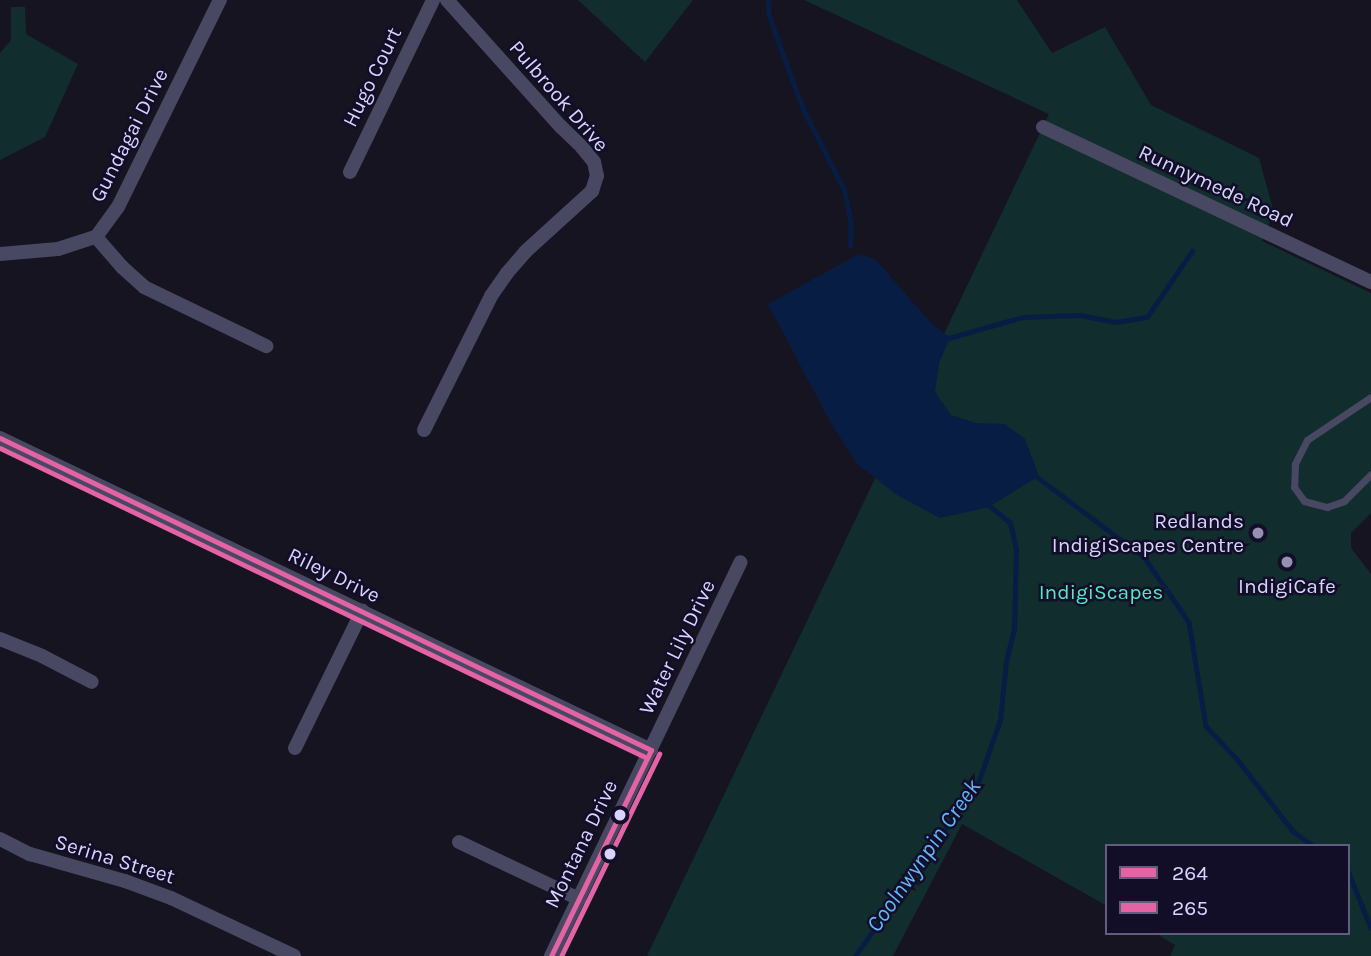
<!DOCTYPE html>
<style>
body{margin:0}
#map{position:relative;width:1371px;height:956px;overflow:hidden;background:#161421;font-family:Karla,sans-serif}
div>[style]{position:absolute}
[style*='--x']{left:calc(var(--x)*1px);top:calc(var(--y)*1px);width:calc(var(--w)*1px);rotate:calc(var(--a)*1deg)}
.green>*{inset:0;background:#112d2e}
.water>*{inset:0;background:#081d44}
.stream>*{height:4.5px;margin:-2.25px;padding:0 2.25px;transform-origin:2.25px;border-radius:2.25px;background:#081d44}
.service>*{height:7px;margin:-3.5px;padding:0 3.5px;transform-origin:3.5px;border-radius:3.5px;background:#494862}
.minor>*{height:14px;margin:-7px;padding:0 7px;transform-origin:7px;border-radius:7px;background:#494862}
.bus-1>*{height:5px;margin:-2.5px;padding:0 2.5px;transform-origin:2.5px;border-radius:2.5px;background:#e463a4}
.bus-2>*{height:5px;margin:-2.5px;padding:0 2.5px;transform-origin:2.5px;border-radius:2.5px;background:#e463a4}
.dots>*{width:19px;height:19px;translate:-50% -50%;box-sizing:border-box;border:4px solid #120e27;border-radius:50%}
span{translate:-50% -50%;white-space:nowrap;text-align:center;line-height:1.15;-webkit-text-stroke:5px #120e27;paint-order:stroke}
.street-label{font-size:21px;color:#d8d3ff}
.poi-label{font-size:21px;color:#d8d3ff}
.right{translate:-100% -50%;text-align:right}
.park-label{font-size:21px;color:#57e7c3}
.water-label{font-size:23px;color:#61b6ff;font-style:italic}
.legend{position:absolute;left:1105px;top:844px;width:245px;height:91px;box-sizing:border-box;background:#120e27;border:2px solid #615d7d;margin:0;padding:9px 12px;list-style:none;font-size:21px;color:#d8d3ff}
.legend li{display:flex;align-items:center;gap:14px;height:35px}
.legend b{width:35px;border:2px solid #615d7d}
</style>
<div id="map">
<div class="green">
<div style="clip-path:polygon(578px 0,693px 0,645px 62px)"></div>
<div style="clip-path:polygon(804px 0,1017px 0,1052px 53px,1105px 27px,1151px 105px,1259px 158px,1274px 213px,1262px 241px,1371px 293px,1371px 513px,1351px 533px,1351px 548px,1371px 574px,1371px 956px,1170px 956px,1175px 945px,1155px 933px,1348px 933px,1348px 846px,1107px 846px,1107px 906px,962px 824px,893px 956px,647px 956px,1049px 114px)"></div>
<div style="clip-path:polygon(11px 7px,25px 7px,26px 34px,78px 64px,45px 137px,0 160px,0 53px,11px 40px)"></div>
</div>
<div class="water">
<div style="clip-path:polygon(859px 254px,875px 259px,932px 324px,950px 338px,939px 363px,935px 392px,951px 415px,976px 423px,1005px 424px,1025px 439px,1039px 476px,989px 507px,940px 518px,897px 495px,857px 464px,828px 418px,768px 304px)"></div>
</div>
<div class="stream">
<div style="--x:768;--y:0;--w:18;--a:84"></div>
<div style="--x:770;--y:18;--w:96;--a:69.9"></div>
<div style="--x:803;--y:108;--w:93;--a:63.2"></div>
<div style="--x:845;--y:191;--w:31;--a:79"></div>
<div style="--x:851;--y:221;--w:24;--a:90"></div>
<div style="--x:945;--y:339;--w:81;--a:-15.8"></div>
<div style="--x:1023;--y:317;--w:57;--a:-2"></div>
<div style="--x:1080;--y:315;--w:36;--a:11"></div>
<div style="--x:1115;--y:322;--w:32;--a:-9"></div>
<div style="--x:1147;--y:317;--w:80;--a:-55.7"></div>
<div style="--x:1036;--y:476;--w:135;--a:36.9"></div>
<div style="--x:1144;--y:557;--w:79;--a:55.3"></div>
<div style="--x:1189;--y:622;--w:105;--a:80.7"></div>
<div style="--x:1206;--y:726;--w:45;--a:46.8"></div>
<div style="--x:1237;--y:759;--w:91;--a:52.1"></div>
<div style="--x:1293;--y:831;--w:26;--a:36"></div>
<div style="--x:1348;--y:871;--w:61;--a:68"></div>
<div style="--x:855;--y:956;--w:212;--a:-54.6"></div>
<div style="--x:978;--y:783;--w:67;--a:-70.8"></div>
<div style="--x:1000;--y:720;--w:59;--a:-84.2"></div>
<div style="--x:1006;--y:661;--w:33;--a:-76"></div>
<div style="--x:1014;--y:629;--w:80;--a:-88.6"></div>
<div style="--x:1016;--y:549;--w:27;--a:-103"></div>
<div style="--x:1010;--y:523;--w:32;--a:-141"></div>
</div>
<div class="service">
<div style="--x:1371;--y:397;--w:77;--a:146.1"></div>
<div style="--x:1307;--y:440;--w:27;--a:117"></div>
<div style="--x:1295;--y:464;--w:23;--a:92"></div>
<div style="--x:1294;--y:487;--w:17;--a:54"></div>
<div style="--x:1304;--y:501;--w:24;--a:15"></div>
<div style="--x:1327;--y:507;--w:18;--a:-19"></div>
<div style="--x:1344;--y:501;--w:38;--a:-45"></div>
</div>
<div class="minor">
<div style="--x:1043;--y:127;--w:363;--a:25.3"></div>
<div style="--x:350;--y:172;--w:191;--a:-64.2"></div>
<div style="--x:96;--y:237;--w:40;--a:49"></div>
<div style="--x:122;--y:267;--w:30;--a:42"></div>
<div style="--x:144;--y:287;--w:136;--a:25.8"></div>
<div style="--x:0;--y:254;--w:58;--a:-4.9"></div>
<div style="--x:58;--y:249;--w:40;--a:-18"></div>
<div style="--x:96;--y:237;--w:37;--a:-54"></div>
<div style="--x:118;--y:207;--w:231;--a:-63.8"></div>
<div style="--x:424;--y:430;--w:150;--a:-63.4"></div>
<div style="--x:491;--y:296;--w:28;--a:-55"></div>
<div style="--x:507;--y:273;--w:28;--a:-49"></div>
<div style="--x:525;--y:252;--w:91;--a:-42.3"></div>
<div style="--x:592;--y:191;--w:16;--a:-72"></div>
<div style="--x:597;--y:176;--w:14;--a:-102"></div>
<div style="--x:594;--y:162;--w:19;--a:-129"></div>
<div style="--x:582;--y:147;--w:29;--a:-136"></div>
<div style="--x:561;--y:127;--w:171;--a:-131.9"></div>
<div style="--x:0;--y:438;--w:722;--a:25.61"></div>
<div style="--x:0;--y:639;--w:45;--a:22"></div>
<div style="--x:42;--y:656;--w:56;--a:27.5"></div>
<div style="--x:295;--y:748;--w:153;--a:-63.9"></div>
<div style="--x:0;--y:839;--w:34;--a:27"></div>
<div style="--x:30;--y:854;--w:99;--a:15.9"></div>
<div style="--x:125;--y:881;--w:49;--a:20.3"></div>
<div style="--x:171;--y:898;--w:136;--a:25.2"></div>
<div style="--x:459;--y:842;--w:133;--a:25.4"></div>
<div style="--x:551;--y:956;--w:437;--a:-64.3"></div>
</div>
<div class="bus-1">
<div style="--x:0;--y:438;--w:722;--a:25.61"></div>
<div style="--x:551;--y:956;--w:229;--a:-64.1"></div>
</div>
<div class="bus-2">
<div style="--x:0;--y:448;--w:717;--a:25.6"></div>
<div style="--x:561;--y:956;--w:225;--a:-64.1"></div>
</div>
<div class="dots">
<div style="left:1258px;top:533px;background:#9490b1"></div>
<div style="left:1287px;top:562px;background:#9490b1"></div>
<div style="left:620px;top:815px;background:#d8d3ff"></div>
<div style="left:610px;top:854px;background:#d8d3ff"></div>
</div>
<div class="street-label">
<span style="left:372px;top:77px;rotate:-64deg">Hugo Court</span>
<span style="left:559px;top:96px;rotate:49deg">Pulbrook Drive</span>
<span style="left:129px;top:135px;rotate:-63deg">Gundagai Drive</span>
<span style="left:1216px;top:186px;rotate:25deg">Runnymede Road</span>
<span style="left:334px;top:575px;rotate:26deg">Riley Drive</span>
<span style="left:677px;top:647px;rotate:-64deg">Water Lily Drive</span>
<span style="left:581px;top:844px;rotate:-64deg">Montana Drive</span>
<span style="left:115px;top:859px;rotate:17deg">Serina Street</span>
</div>
<div class="poi-label">
<span class="right" style="left:1244px;top:533px">Redlands<br>IndigiScapes Centre</span>
<span style="left:1287px;top:586px">IndigiCafe</span>
</div>
<div class="park-label">
<span style="left:1101px;top:592px">IndigiScapes</span>
</div>
<div class="water-label">
<span style="left:924px;top:856px;rotate:-55deg">Coolnwynpin Creek</span>
</div>
<ul class="legend">
<li><b style="height:9px;background:#e463a4"></b>264</li>
<li><b style="height:9px;background:#e463a4"></b>265</li>
</ul>
</div>
